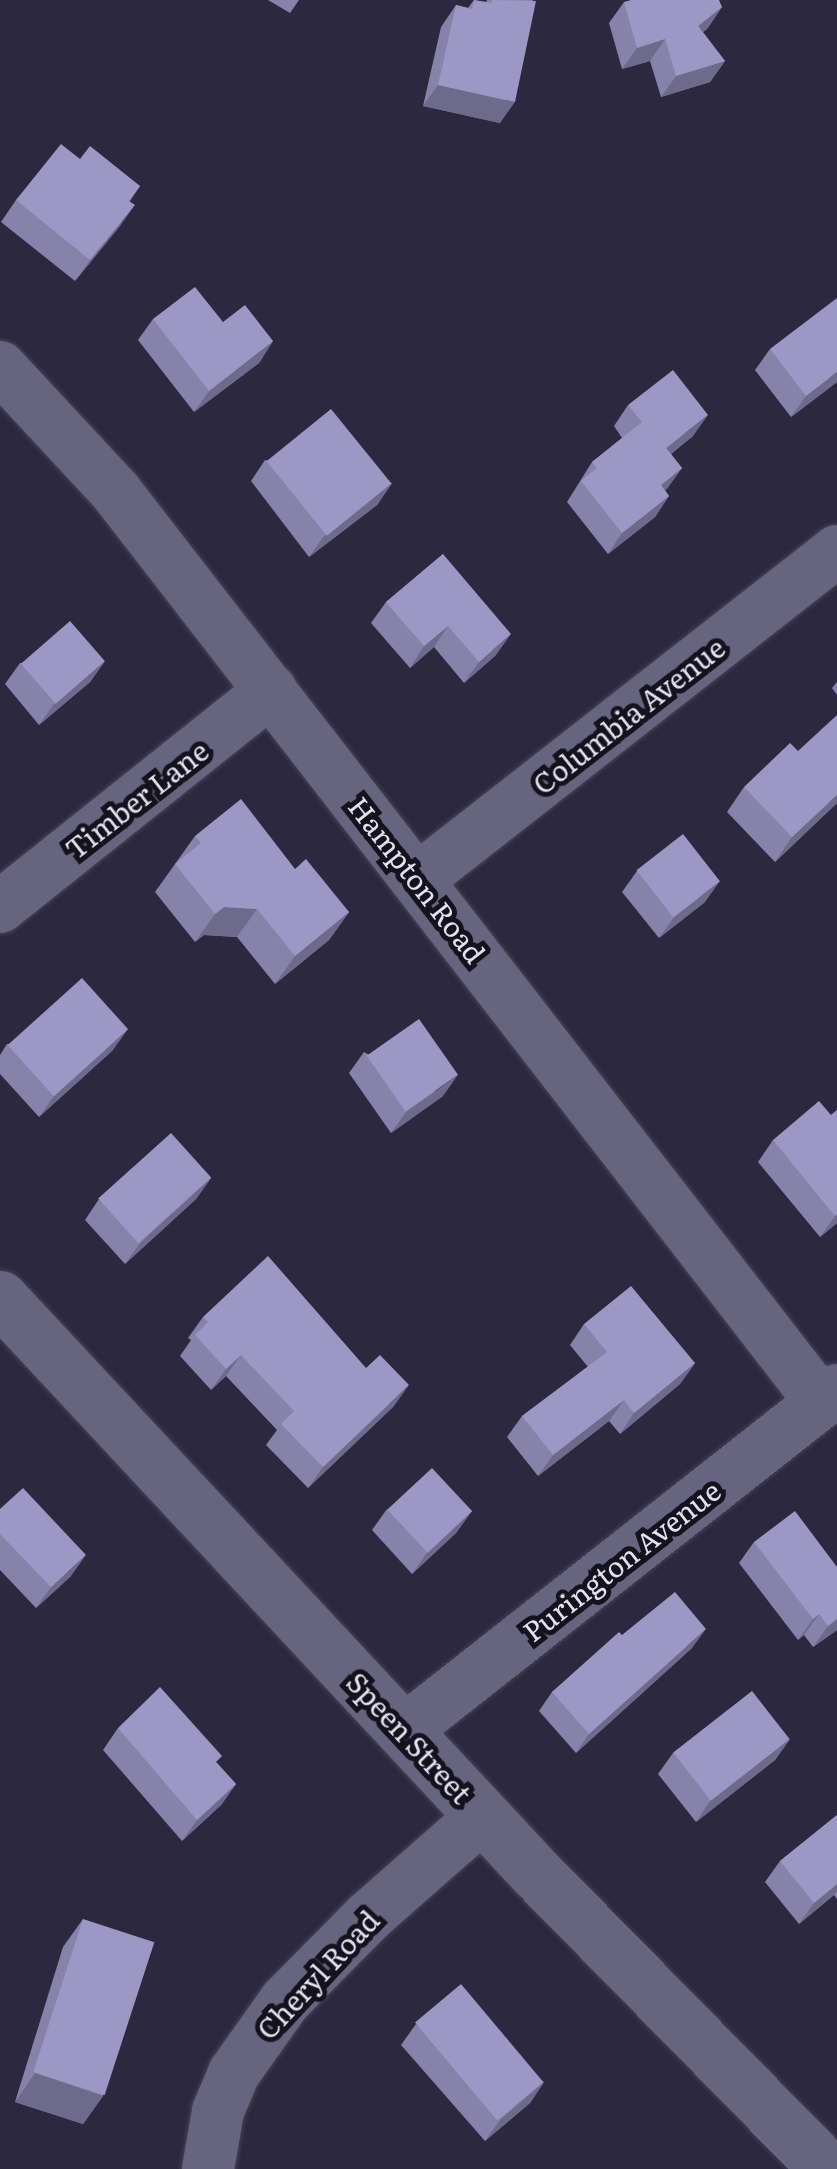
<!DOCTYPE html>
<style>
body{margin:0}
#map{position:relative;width:837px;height:2169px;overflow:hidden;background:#2b283f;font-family:Literata,serif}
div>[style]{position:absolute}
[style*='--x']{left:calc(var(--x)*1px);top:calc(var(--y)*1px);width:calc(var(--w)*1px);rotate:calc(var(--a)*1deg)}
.roads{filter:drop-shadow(0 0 2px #464356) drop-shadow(0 0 2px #464356)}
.street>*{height:52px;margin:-26px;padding:0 26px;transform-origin:26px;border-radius:26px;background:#66647e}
.secondary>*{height:55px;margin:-27.5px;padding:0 27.5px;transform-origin:27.5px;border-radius:27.5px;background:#66647e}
.wall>*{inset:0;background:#8782aa}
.shaded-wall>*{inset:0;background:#6e6a8b}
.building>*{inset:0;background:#9d97c6;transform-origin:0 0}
span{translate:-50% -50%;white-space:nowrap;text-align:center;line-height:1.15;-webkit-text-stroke:10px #14131d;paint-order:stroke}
.street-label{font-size:28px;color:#e3e2f1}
</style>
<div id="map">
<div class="roads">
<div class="street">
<div style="--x:0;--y:367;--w:171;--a:47.1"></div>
<div style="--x:116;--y:492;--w:1151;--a:52.23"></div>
<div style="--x:418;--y:879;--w:532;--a:-38.05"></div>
<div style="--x:0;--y:907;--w:347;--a:-38.6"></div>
<div style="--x:405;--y:1730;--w:550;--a:-38.2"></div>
<div style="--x:208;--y:2169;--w:59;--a:-80.2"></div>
<div style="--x:218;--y:2111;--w:41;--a:-67.2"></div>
<div style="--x:234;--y:2073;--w:88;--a:-54.7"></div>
<div style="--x:285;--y:2001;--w:118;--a:-45.3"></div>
<div style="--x:368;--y:1917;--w:153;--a:-41.3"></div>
</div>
<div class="secondary">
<div style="--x:0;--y:1298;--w:787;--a:47.01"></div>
<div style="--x:537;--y:1874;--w:414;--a:45.5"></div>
</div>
</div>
<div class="wall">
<div style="clip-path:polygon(268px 0,299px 0,290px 13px)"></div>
<div style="clip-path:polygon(474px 0,486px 2px,487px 0,533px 0,500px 123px,423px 106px,441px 27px,456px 5px,468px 8px)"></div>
<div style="clip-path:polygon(624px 2px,722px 7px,707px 29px,703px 32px,725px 61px,710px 82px,661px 97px,650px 61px,622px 69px,609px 23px)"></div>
<div style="clip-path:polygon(80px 159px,140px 186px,130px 201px,120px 226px,75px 281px,1px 222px,16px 200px)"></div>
<div style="clip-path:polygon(153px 319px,223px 322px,273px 341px,259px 363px,194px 412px,138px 340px)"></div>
<div style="clip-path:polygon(770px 349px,837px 382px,791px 417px,755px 370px)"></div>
<div style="clip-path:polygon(628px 405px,693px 436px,671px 454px,682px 468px,665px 490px,669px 496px,655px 517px,608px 554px,567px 502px,592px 462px,622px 438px,614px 426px)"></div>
<div style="clip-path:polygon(265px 460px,392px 483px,377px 505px,309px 557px,251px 481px)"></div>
<div style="clip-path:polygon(443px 554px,496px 655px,464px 683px,434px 647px,410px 668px,371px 623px,386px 602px)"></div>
<div style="clip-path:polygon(105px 661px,90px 682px,39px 725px,5px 684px,20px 663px)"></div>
<div style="clip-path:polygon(837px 682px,837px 695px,832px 688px)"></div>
<div style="clip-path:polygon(744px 787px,837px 803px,775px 862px,727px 812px)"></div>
<div style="clip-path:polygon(195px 836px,295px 869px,349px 912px,329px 940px,275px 984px,237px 937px,204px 935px,195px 942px,155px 892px)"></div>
<div style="clip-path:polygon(637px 871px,705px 902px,659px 938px,622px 892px)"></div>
<div style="clip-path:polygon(7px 1044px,113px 1050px,39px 1117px,0 1074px,0 1055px)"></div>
<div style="clip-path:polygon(364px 1052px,443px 1096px,391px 1133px,349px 1073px)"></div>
<div style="clip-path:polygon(837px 1110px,837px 1223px,820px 1237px,758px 1162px,773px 1140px,831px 1115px)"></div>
<div style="clip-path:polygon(211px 1178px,196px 1199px,125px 1264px,85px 1220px,99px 1199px)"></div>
<div style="clip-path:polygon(203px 1317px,394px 1406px,308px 1488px,266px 1445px,277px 1430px,226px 1376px,211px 1390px,180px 1356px,191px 1340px,188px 1338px)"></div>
<div style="clip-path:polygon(584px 1324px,695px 1363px,680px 1384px,620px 1434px,609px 1421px,538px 1476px,507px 1437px,522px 1416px,588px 1367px,570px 1345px)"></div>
<div style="clip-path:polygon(0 1509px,71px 1576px,36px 1608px,0 1570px)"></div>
<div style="clip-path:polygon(387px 1509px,457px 1532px,412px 1574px,372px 1530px)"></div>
<div style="clip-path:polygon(754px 1542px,837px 1567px,837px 1630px,813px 1647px,804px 1635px,798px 1640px,739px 1563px)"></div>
<div style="clip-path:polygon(622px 1635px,692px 1648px,576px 1753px,539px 1711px,552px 1692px)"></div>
<div style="clip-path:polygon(118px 1728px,217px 1763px,236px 1784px,221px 1805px,182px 1841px,103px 1750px)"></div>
<div style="clip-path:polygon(790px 1739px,775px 1760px,696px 1822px,658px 1774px,673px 1753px)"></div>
<div style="clip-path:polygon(837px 1815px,837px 1899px,834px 1895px,799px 1924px,765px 1882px,780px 1861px)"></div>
<div style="clip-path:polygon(83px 1919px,103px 2096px,83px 2124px,15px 2102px,63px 1947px)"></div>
<div style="clip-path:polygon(416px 2024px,544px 2082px,530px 2103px,485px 2141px,401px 2045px)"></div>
</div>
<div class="shaded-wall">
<div style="clip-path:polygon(722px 7px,707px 29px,683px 47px,698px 26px)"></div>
<div style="clip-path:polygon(665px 39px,650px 61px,622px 69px,637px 48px)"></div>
<div style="clip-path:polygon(725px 61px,710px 82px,661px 97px,676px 76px)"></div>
<div style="clip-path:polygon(438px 85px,515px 102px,500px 123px,423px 106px)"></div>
<div style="clip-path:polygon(135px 205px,120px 226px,75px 281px,90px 260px)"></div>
<div style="clip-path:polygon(273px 341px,259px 363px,194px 412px,209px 391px)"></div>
<div style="clip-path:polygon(837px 372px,837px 382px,791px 417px,806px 396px)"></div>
<div style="clip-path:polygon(708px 415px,693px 436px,651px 469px,666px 448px)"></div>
<div style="clip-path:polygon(682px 468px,667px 489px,646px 506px,661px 485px)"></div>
<div style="clip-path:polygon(392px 483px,377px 505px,309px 557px,324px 536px)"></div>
<div style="clip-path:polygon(669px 496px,655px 517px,608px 554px,622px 533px)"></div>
<div style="clip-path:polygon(448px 626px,434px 647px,410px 668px,424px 646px)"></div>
<div style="clip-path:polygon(511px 634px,496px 655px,464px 683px,479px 662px)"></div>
<div style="clip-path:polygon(105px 661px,90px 682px,39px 725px,54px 704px)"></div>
<div style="clip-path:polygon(837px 795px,837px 803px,775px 862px,792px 837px)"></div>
<div style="clip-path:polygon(720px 881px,705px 902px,659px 938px,674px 917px)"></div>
<div style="clip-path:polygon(224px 907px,257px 909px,237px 937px,204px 935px,195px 942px,215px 914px)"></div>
<div style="clip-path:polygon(349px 912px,329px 940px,275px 984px,295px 956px)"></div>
<div style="clip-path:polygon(128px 1029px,113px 1050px,39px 1117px,54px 1096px)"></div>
<div style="clip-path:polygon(458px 1075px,443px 1096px,391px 1133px,406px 1112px)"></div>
<div style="clip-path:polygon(211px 1178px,196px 1199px,125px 1264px,140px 1243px)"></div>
<div style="clip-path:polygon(837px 1214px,837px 1223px,820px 1237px,835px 1216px)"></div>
<div style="clip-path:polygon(241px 1355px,226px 1376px,211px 1390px,226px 1369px)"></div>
<div style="clip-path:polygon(695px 1363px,680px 1384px,620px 1434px,634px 1413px)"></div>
<div style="clip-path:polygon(409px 1385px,394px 1406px,308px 1488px,323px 1467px)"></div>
<div style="clip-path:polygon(624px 1400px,609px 1421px,538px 1476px,553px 1455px)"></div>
<div style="clip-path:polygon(472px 1511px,457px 1532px,412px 1574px,427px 1553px)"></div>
<div style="clip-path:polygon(86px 1555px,71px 1576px,36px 1608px,51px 1587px)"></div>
<div style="clip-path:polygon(819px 1614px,804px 1635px,798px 1640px,813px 1619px)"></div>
<div style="clip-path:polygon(837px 1619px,837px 1630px,813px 1647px,828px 1626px)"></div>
<div style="clip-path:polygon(706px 1629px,692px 1648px,576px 1753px,589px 1734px)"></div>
<div style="clip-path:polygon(790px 1739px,775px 1760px,696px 1822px,710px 1801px)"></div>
<div style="clip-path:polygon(236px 1784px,221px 1805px,182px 1841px,197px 1820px)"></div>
<div style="clip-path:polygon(837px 1884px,837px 1891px,834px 1895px,799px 1924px,814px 1903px)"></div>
<div style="clip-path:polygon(35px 2073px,103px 2096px,83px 2124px,15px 2102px)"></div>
<div style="clip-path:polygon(544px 2082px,530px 2103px,485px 2141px,500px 2120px)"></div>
</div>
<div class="building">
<div style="clip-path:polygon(474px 0,491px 3px,492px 0,536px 1px,515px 102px,438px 85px,456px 5px,472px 9px)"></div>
<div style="clip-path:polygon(631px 0,719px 0,722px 7px,698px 26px,725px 61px,676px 76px,665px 39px,637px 48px,624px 2px)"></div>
<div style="clip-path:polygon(61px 144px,80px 159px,90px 146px,140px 186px,129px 201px,135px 205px,90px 260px,16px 200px)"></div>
<div style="clip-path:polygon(195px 287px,223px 322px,245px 305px,273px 341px,209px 391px,153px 319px)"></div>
<div style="clip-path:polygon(837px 298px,837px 372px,806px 396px,770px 349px)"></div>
<div style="clip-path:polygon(673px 370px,708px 415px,666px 448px,682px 468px,661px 485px,669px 496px,622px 533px,581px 481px,597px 468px,592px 462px,642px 422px,628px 405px)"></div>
<div style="left:331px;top:409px;width:96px;height:83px;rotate:51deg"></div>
<div style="clip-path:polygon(443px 554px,511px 634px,479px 662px,448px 626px,424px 646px,386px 602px)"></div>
<div style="left:70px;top:621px;width:53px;height:65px;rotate:49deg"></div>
<div style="clip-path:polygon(837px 715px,837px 795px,792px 837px,744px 787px,790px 743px,798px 751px)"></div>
<div style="clip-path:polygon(241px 799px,295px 869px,306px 859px,349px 912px,295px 956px,257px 909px,224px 907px,215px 914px,175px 864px,201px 843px,195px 836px)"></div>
<div style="left:683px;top:834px;width:60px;height:59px;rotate:52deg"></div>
<div style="left:82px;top:978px;width:69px;height:100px;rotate:48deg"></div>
<div style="left:419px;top:1019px;width:68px;height:64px;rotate:55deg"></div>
<div style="clip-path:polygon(819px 1101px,831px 1115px,837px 1110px,837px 1214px,835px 1216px,773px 1140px)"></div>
<div style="left:171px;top:1133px;width:60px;height:98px;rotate:48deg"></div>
<div style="clip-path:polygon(268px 1256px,366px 1368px,380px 1355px,409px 1385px,323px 1467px,281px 1424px,294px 1411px,241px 1355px,226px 1369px,195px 1335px,208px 1322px,203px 1317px)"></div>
<div style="clip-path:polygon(631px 1286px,695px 1363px,634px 1413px,624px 1400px,553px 1455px,522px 1416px,607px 1352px,584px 1324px)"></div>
<div style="left:432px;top:1468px;width:59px;height:61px;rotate:47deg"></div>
<div style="clip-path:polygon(23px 1488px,86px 1555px,51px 1587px,0 1534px,0 1509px)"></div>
<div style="clip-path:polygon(795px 1511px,837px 1567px,837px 1619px,828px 1626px,819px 1614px,813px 1619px,754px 1542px)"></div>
<div style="clip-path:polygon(675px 1592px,706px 1629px,589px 1734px,552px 1692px,619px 1632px,622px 1635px)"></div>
<div style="clip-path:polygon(160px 1687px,222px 1756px,216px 1762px,236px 1784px,197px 1820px,118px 1728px)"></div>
<div style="left:752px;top:1691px;width:61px;height:100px;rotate:52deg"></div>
<div style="clip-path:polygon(837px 1815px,837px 1884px,814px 1903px,780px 1861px)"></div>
<div style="left:83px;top:1919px;width:75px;height:161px;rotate:18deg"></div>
<div style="left:461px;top:1984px;width:128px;height:60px;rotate:50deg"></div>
</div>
<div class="street-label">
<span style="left:628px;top:715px;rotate:-38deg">Columbia Avenue</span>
<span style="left:136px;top:799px;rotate:-38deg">Timber Lane</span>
<span style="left:418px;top:879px;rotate:52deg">Hampton Road</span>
<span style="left:621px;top:1560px;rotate:-38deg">Purington Avenue</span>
<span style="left:410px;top:1737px;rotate:47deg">Speen Street</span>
<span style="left:317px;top:1974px;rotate:-47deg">Cheryl Road</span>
</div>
</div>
